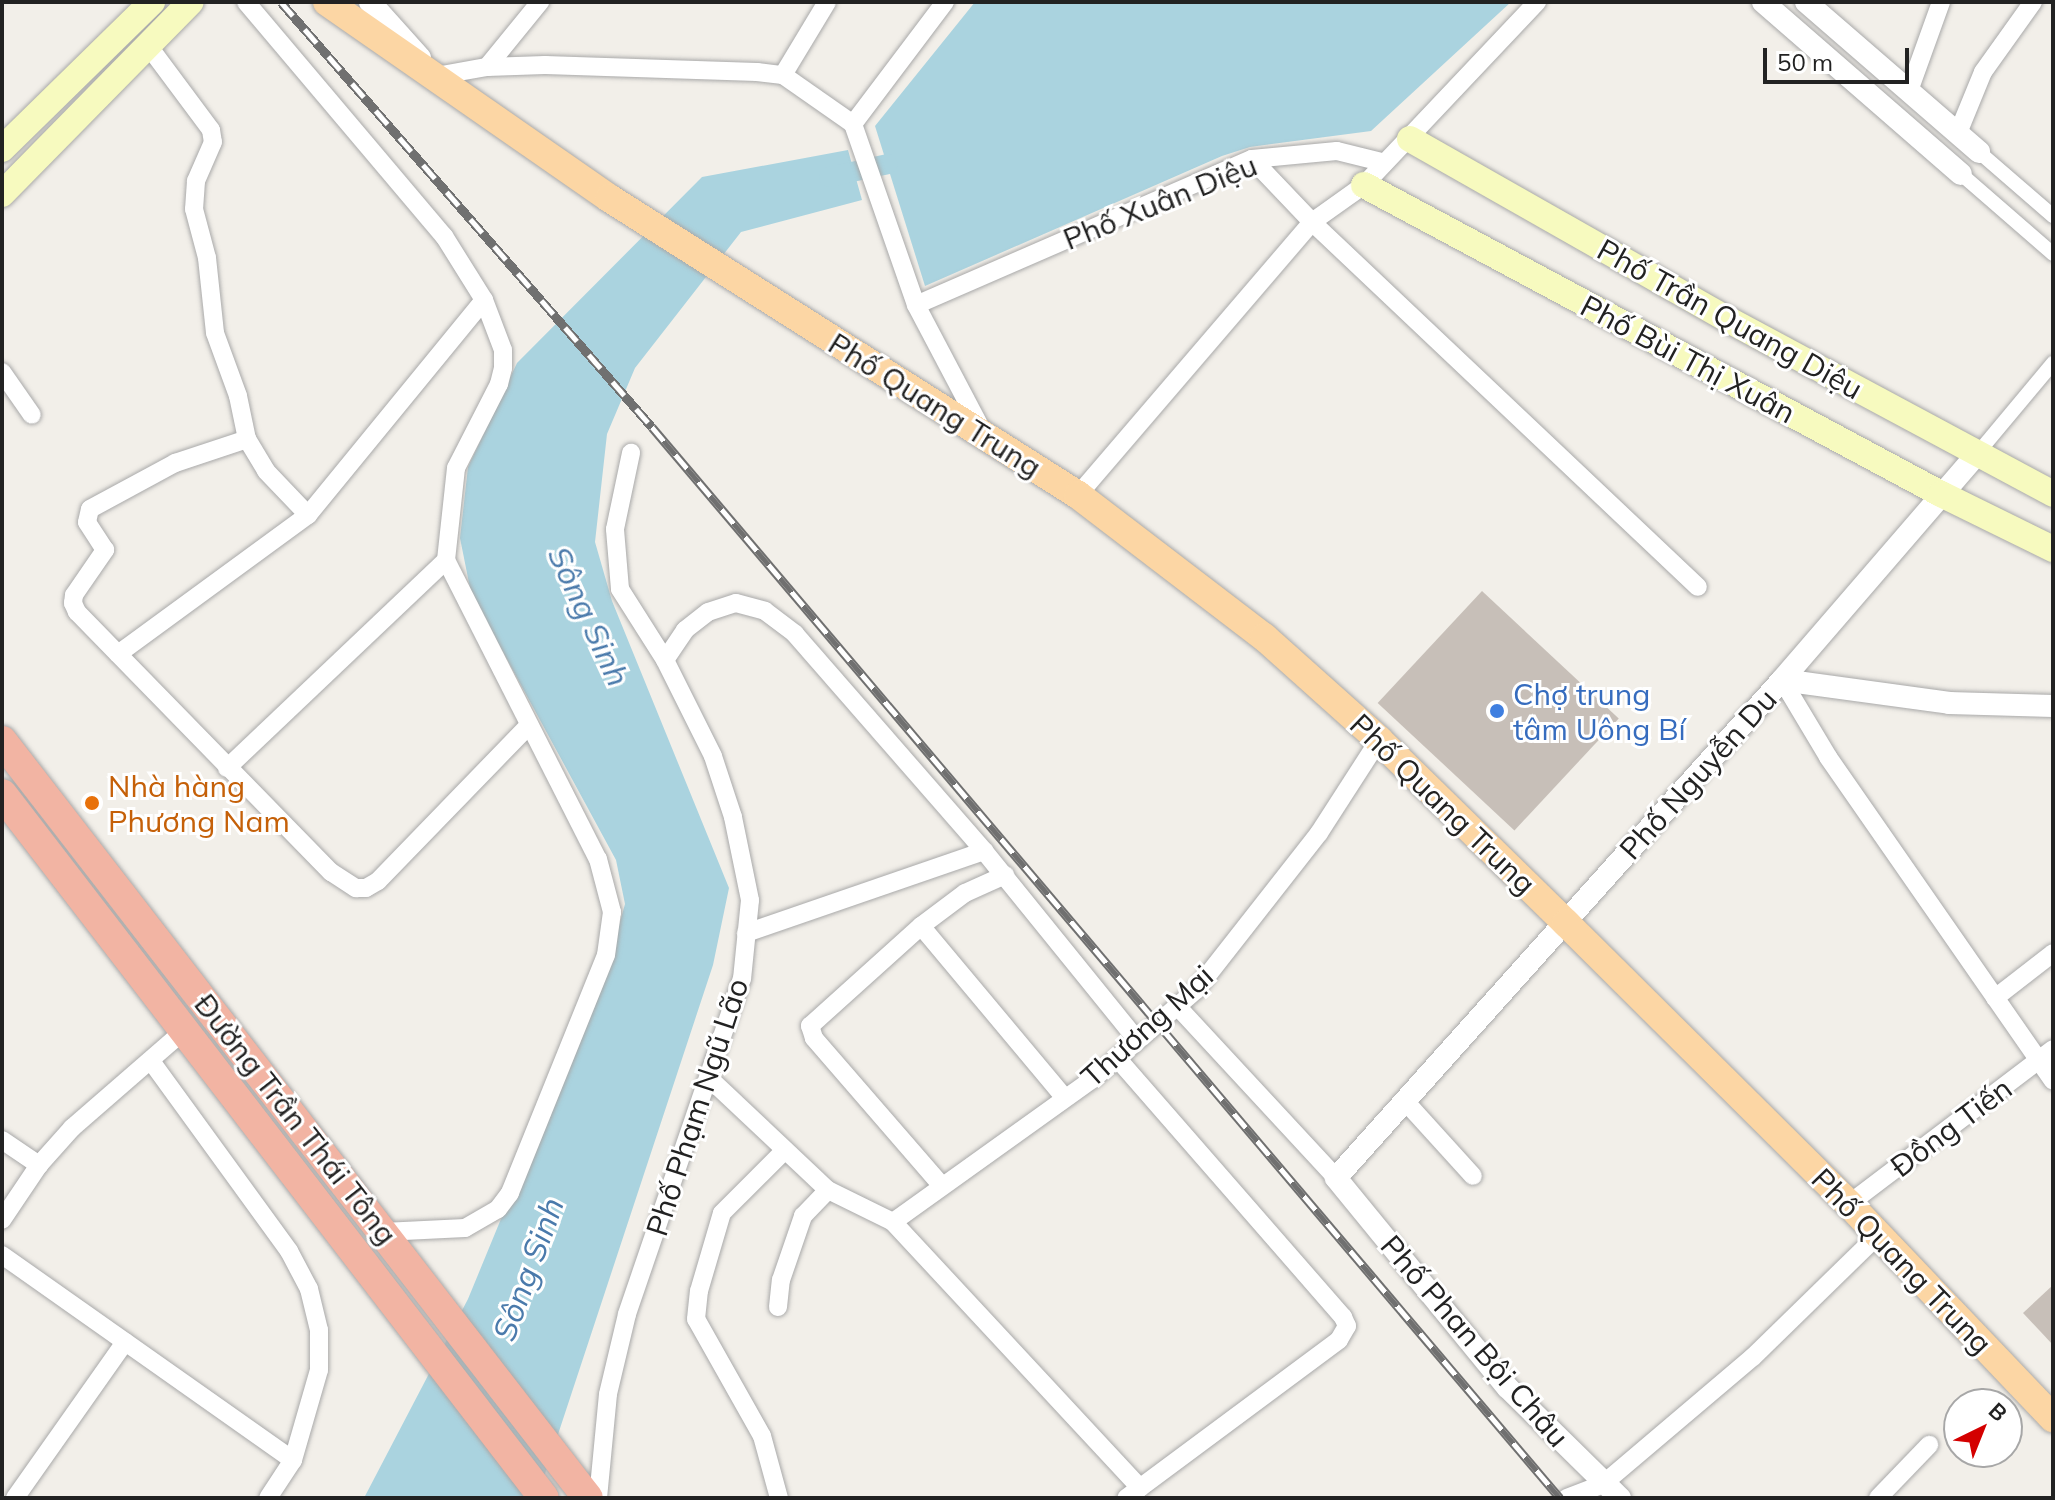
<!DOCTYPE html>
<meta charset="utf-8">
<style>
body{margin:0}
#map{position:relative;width:2055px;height:1500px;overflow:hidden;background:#f2efe9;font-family:Mulish,sans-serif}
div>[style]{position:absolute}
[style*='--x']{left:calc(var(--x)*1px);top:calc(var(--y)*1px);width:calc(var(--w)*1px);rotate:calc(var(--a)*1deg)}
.water>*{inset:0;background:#aad3df}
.canal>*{height:20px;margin:-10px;padding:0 10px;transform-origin:10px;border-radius:10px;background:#aad3df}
.building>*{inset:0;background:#c7bfb8;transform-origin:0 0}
.roads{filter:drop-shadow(0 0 2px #a9a9a9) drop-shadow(0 0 2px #a9a9a9)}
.pedestrian>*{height:14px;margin:-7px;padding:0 7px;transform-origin:7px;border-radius:7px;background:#fff}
.minor>*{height:18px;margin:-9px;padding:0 9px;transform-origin:9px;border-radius:9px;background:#fff}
.tertiary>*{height:22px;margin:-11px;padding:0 11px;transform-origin:11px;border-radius:11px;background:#fff}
.secondary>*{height:26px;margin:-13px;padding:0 13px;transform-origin:13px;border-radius:13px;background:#f7fabf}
.primary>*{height:28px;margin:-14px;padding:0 14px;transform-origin:14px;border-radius:14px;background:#fcd6a4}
.trunk>*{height:30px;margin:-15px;padding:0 15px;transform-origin:15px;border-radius:15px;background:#f2b4a3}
.rail>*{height:9px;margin-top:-4.5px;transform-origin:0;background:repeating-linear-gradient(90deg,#fff 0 18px,#707070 0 36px);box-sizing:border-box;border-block:2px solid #707070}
.dots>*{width:22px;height:22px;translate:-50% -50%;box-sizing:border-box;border:4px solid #fff;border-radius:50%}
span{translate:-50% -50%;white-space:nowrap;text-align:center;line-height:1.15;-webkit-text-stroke:6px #fff;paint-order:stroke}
.street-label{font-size:30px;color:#222}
.shop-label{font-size:30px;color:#366cbe}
.left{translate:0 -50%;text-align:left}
.food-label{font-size:30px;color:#c56008}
.water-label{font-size:32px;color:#4a7aab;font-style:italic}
.frame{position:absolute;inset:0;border:4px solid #222;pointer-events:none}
.north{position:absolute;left:1943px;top:1388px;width:80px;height:80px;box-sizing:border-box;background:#fff;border:2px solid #a7a7a7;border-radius:50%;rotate:43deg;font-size:22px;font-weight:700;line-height:32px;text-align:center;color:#222}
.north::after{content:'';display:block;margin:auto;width:28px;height:36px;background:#d40000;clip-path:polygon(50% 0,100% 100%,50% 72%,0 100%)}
.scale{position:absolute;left:1763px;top:48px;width:146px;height:36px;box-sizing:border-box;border:4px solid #222;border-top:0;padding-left:10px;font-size:24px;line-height:28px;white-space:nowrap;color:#222;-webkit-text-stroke:6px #fff;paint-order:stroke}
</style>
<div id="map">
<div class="water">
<div style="clip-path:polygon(975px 2px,1511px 2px,1371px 131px,1250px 147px,1222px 156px,925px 286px,875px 126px)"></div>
<div style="clip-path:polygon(848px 150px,862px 200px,741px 232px,635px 368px,607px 434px,595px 542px,612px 601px,729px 888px,713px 965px,537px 1498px,364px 1498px,468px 1299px,613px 947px,625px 904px,616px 860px,471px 593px,460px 538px,468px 467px,517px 363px,702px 177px)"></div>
</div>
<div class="canal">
<div style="--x:829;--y:177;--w:60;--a:-12.4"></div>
</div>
<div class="building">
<div style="left:1482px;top:591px;width:187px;height:153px;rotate:43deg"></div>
<div style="clip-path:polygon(2053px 1285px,2053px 1345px,2023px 1313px)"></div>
</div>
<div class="roads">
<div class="pedestrian">
<div style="--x:1979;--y:152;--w:98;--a:40.9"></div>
<div style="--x:1961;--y:174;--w:122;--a:41"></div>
<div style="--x:1977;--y:454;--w:119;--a:-50.1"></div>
</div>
<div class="minor">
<div style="--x:246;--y:2;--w:307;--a:49.8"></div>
<div style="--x:444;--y:236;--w:75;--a:58"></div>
<div style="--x:484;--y:300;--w:53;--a:69.2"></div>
<div style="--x:503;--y:350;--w:18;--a:90"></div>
<div style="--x:503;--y:368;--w:16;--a:104"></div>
<div style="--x:499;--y:384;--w:94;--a:117.1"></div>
<div style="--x:456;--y:468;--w:93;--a:96.2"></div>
<div style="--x:446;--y:560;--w:335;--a:63.1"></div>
<div style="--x:598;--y:859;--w:55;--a:75.2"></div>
<div style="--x:612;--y:912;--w:43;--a:97.9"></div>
<div style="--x:606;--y:955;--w:257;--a:112"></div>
<div style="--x:510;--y:1193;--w:20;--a:127"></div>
<div style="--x:498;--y:1209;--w:38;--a:150"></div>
<div style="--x:465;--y:1228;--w:82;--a:177.2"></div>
<div style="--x:147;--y:44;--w:107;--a:53.3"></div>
<div style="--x:211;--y:130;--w:12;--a:81"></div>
<div style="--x:213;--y:142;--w:43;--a:113.6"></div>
<div style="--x:196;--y:181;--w:28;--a:94"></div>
<div style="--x:194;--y:209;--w:51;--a:75.1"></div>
<div style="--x:207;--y:258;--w:75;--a:83.9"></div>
<div style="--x:215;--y:333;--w:67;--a:69.9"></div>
<div style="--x:238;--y:396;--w:44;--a:78.2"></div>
<div style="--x:247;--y:439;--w:37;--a:59"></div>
<div style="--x:266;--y:471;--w:61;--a:46.3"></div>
<div style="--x:487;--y:67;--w:84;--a:-50.8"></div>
<div style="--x:783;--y:75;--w:85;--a:-58.9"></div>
<div style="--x:436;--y:76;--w:52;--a:-10"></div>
<div style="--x:487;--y:67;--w:58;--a:-2"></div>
<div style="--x:545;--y:65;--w:212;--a:1.9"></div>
<div style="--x:757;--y:72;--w:26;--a:7"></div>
<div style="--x:783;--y:75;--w:85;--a:35"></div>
<div style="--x:1909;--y:91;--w:95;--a:-70.2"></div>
<div style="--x:853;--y:124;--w:192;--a:70.8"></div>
<div style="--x:916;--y:305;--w:146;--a:62.2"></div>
<div style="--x:853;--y:124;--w:153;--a:-53"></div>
<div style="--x:1958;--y:133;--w:66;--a:-67.7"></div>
<div style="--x:1983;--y:72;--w:86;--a:-54.5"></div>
<div style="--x:1252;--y:159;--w:87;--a:46.4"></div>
<div style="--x:1312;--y:222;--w:64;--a:-35.4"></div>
<div style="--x:1364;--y:185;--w:252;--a:-46.6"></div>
<div style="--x:484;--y:300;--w:278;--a:129.3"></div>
<div style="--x:308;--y:515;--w:235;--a:143.8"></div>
<div style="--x:118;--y:654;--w:305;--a:45.7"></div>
<div style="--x:331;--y:872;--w:30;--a:33"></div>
<div style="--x:356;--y:888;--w:10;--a:0"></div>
<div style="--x:366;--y:888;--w:14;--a:-30"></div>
<div style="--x:378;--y:881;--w:216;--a:-45.9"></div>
<div style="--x:916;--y:305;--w:366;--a:-23.5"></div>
<div style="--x:1252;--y:159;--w:85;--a:-5.4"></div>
<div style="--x:1337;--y:151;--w:49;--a:14"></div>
<div style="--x:2;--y:372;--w:52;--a:55.1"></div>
<div style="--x:1078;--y:495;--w:360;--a:-49.4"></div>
<div style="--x:1312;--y:222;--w:531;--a:43.4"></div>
<div style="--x:118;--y:654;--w:59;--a:-134.3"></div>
<div style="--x:77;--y:612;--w:10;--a:-114"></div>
<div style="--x:73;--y:603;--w:8;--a:-83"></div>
<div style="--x:74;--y:595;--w:55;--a:-55.4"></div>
<div style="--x:105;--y:550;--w:33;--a:-123"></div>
<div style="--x:87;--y:522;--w:13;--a:-77"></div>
<div style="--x:90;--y:509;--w:97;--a:-28.4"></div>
<div style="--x:175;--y:463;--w:76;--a:-18.4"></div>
<div style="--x:665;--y:660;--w:36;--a:-56"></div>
<div style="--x:685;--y:630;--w:29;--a:-38"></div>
<div style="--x:708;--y:612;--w:29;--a:-18"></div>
<div style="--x:736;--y:603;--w:30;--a:15"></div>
<div style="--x:765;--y:611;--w:38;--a:37"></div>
<div style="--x:795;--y:634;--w:288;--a:48.9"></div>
<div style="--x:984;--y:851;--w:243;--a:51"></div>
<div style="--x:1782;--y:680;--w:90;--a:59.1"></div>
<div style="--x:1828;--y:757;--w:394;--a:55.2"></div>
<div style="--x:227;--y:768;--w:302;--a:-43.5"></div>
<div style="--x:921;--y:926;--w:224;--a:50.1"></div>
<div style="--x:746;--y:933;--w:252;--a:-19"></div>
<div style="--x:1995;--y:998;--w:73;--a:-37.8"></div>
<div style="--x:1177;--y:1006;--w:234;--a:47.2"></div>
<div style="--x:1117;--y:1058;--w:344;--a:48.9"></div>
<div style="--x:1343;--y:1317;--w:10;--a:66"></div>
<div style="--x:1347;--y:1326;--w:16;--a:120"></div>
<div style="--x:1339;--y:1340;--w:265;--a:143.4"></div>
<div style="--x:151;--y:1061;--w:235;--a:54"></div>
<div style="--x:289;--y:1251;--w:43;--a:62.2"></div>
<div style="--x:309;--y:1289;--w:42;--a:76.3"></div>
<div style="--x:319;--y:1330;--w:40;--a:90"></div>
<div style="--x:319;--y:1370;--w:94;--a:106.1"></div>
<div style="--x:293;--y:1460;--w:45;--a:123.3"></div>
<div style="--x:709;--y:1078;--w:163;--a:43.3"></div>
<div style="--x:828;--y:1190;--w:72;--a:26.2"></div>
<div style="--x:893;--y:1222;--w:363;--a:47.1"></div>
<div style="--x:1405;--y:1101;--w:101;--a:47.8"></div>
<div style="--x:2;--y:1140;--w:45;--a:34"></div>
<div style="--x:942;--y:1186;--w:196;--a:-130.9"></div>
<div style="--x:814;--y:1038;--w:13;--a:-108"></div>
<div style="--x:810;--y:1026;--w:149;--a:-42"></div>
<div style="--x:921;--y:926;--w:55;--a:-36.9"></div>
<div style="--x:965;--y:893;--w:44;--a:-24.2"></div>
<div style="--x:1849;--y:1204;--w:256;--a:-37.2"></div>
<div style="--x:2;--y:1220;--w:66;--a:-56.1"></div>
<div style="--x:39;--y:1165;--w:50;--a:-48.3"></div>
<div style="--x:72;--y:1128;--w:151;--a:-41"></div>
<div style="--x:893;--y:1222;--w:246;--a:-35.6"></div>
<div style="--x:1093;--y:1079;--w:136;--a:-40.8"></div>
<div style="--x:1196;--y:990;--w:199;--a:-51.9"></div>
<div style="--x:1319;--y:833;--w:111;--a:-57.2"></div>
<div style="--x:2;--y:1255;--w:356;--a:35.2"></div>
<div style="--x:778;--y:1307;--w:27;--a:-84"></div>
<div style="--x:781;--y:1280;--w:68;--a:-71"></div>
<div style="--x:803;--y:1216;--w:36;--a:-46"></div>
<div style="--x:15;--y:1498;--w:191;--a:-54.8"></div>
<div style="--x:598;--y:1498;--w:104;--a:-84.5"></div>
<div style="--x:608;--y:1394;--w:82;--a:-76.6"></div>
<div style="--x:627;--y:1314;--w:354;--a:-71.1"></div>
<div style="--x:742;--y:979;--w:79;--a:-84.2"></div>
<div style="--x:750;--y:900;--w:85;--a:-101.6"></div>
<div style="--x:733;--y:817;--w:64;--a:-108.2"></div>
<div style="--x:713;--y:756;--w:107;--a:-116.6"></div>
<div style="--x:665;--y:660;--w:84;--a:-122.4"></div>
<div style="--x:620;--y:589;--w:60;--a:-94.8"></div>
<div style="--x:615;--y:529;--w:78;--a:-78.1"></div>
<div style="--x:779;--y:1498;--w:64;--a:-105.3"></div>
<div style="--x:762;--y:1436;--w:134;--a:-119.4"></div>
<div style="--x:696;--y:1319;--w:28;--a:-84"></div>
<div style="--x:699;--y:1291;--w:81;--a:-73.6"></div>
<div style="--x:722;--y:1213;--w:89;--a:-45"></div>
<div style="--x:1567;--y:1498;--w:39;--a:-21"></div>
<div style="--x:1603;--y:1484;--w:197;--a:-40.3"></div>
<div style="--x:1753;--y:1357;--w:175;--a:-44.3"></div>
<div style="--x:1878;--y:1498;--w:74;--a:-46.1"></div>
</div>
<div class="tertiary">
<div style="--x:370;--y:2;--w:75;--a:48.2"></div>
<div style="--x:1763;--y:2;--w:262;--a:41"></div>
<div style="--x:1806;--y:2;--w:229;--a:40.9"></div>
<div style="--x:1782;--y:680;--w:169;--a:7.8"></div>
<div style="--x:1949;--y:703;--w:104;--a:1.7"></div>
<div style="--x:1620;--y:1498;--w:158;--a:-135.5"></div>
<div style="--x:1507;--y:1387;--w:270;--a:-129.3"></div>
<div style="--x:1336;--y:1178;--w:669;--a:-48.15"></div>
<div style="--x:1782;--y:680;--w:298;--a:-49.2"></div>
</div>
<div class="secondary">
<div style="--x:1410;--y:139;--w:365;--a:29.6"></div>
<div style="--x:1727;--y:319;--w:370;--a:28.2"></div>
<div style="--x:2;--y:149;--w:210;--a:-44.4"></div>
<div style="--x:1364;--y:185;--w:655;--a:28.17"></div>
<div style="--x:1941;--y:494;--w:125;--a:26.2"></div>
<div style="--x:2;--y:194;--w:269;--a:-45.5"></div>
</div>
<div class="primary">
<div style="--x:327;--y:2;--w:343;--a:34.8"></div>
<div style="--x:609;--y:198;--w:555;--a:32.34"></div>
<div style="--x:1078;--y:495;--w:234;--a:37.4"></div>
<div style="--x:1264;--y:637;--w:154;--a:41.8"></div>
<div style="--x:1379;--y:740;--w:262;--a:44.4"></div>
<div style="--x:1566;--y:923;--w:399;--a:44.8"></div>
<div style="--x:1849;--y:1204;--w:296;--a:46.4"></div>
</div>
<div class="trunk">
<div style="--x:2;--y:741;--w:957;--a:52.26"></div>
<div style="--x:2;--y:794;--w:888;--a:52.41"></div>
</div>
</div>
<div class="rail">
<div style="--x:281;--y:2;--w:564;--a:48.88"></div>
<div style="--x:652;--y:427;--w:1404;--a:49.71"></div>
</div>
<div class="dots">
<div style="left:1497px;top:711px;background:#3f7fe0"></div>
<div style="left:92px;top:803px;background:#e8710a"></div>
</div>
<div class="street-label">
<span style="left:1160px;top:202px;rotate:-22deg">Phố Xuân Diệu</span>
<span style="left:1730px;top:319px;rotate:29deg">Phố Trần Quang Diệu</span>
<span style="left:1688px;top:359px;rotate:28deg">Phố Bùi Thị Xuân</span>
<span style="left:935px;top:405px;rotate:32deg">Phố Quang Trung</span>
<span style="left:1698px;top:774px;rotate:-48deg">Phố Nguyễn Du</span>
<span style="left:1443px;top:804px;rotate:44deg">Phố Quang Trung</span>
<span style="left:1147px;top:1026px;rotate:-42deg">Thương Mại</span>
<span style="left:697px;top:1107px;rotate:-72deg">Phố Phạm Ngũ Lão</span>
<span style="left:296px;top:1119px;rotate:52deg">Đường Trần Thái Tông</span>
<span style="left:1951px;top:1127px;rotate:-37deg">Đồng Tiến</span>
<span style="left:1902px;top:1261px;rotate:46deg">Phố Quang Trung</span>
<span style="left:1475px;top:1341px;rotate:49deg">Phố Phan Bội Châu</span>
</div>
<div class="shop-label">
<span class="left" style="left:1513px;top:711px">Chợ trung<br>tâm Uông Bí</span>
</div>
<div class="food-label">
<span class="left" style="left:108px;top:803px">Nhà hàng<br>Phương Nam</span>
</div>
<div class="water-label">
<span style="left:589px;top:616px;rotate:65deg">Sông Sinh</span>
<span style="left:528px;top:1269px;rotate:-70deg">Sông Sinh</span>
</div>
<div class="frame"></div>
<div class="north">B</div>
<div class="scale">50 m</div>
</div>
